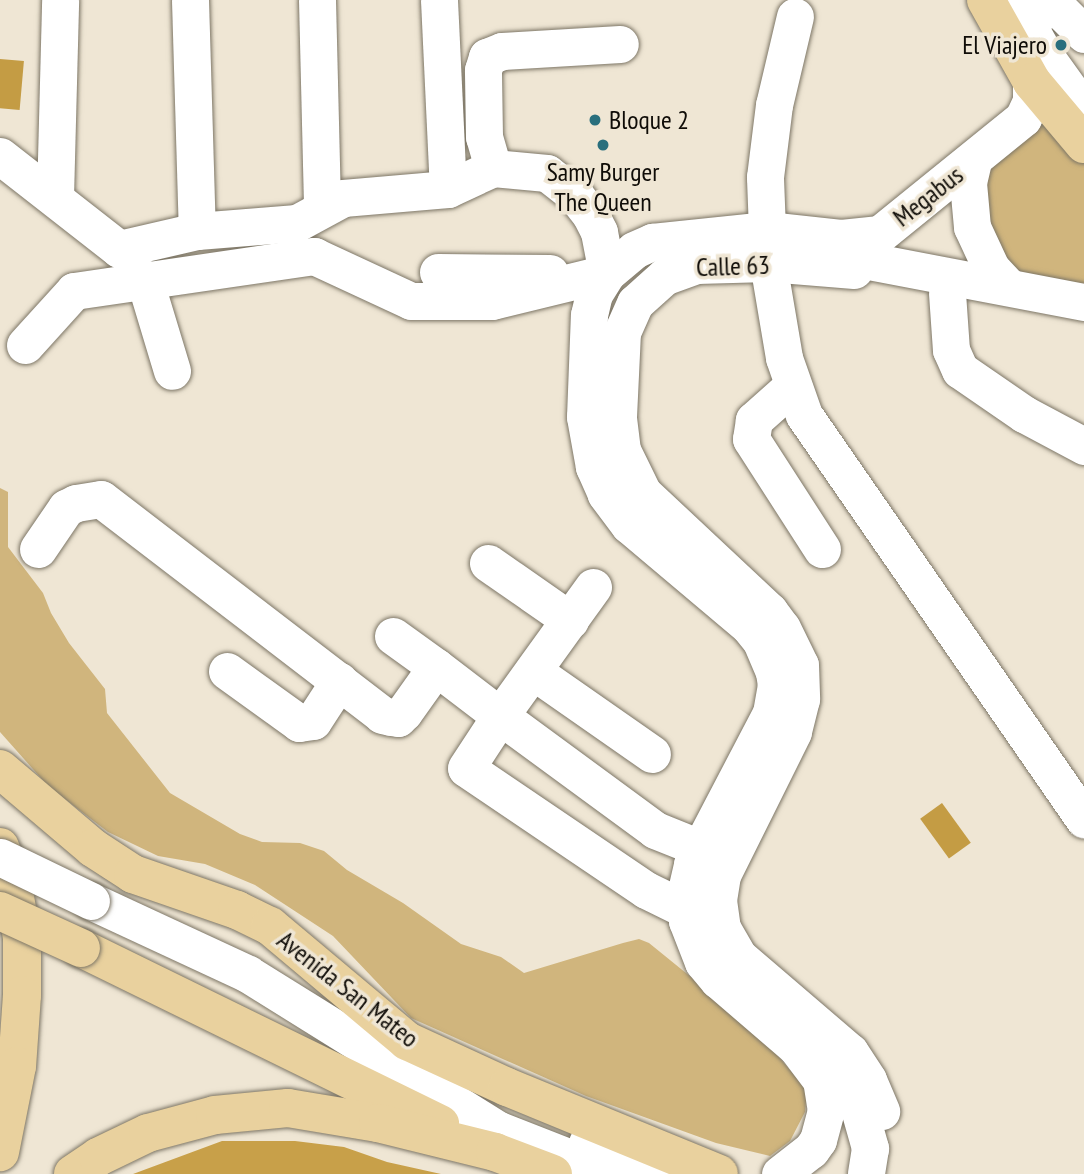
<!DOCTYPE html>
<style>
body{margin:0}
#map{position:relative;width:1084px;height:1174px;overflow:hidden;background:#efe6d4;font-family:"PT Sans Narrow",sans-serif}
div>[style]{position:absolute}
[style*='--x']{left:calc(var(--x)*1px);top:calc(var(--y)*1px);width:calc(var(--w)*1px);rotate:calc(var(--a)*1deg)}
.green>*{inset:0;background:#d0b57d}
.forest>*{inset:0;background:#c8a049}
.water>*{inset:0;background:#c49c44;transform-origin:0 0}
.roads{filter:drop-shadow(0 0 2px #7d7666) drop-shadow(0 0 2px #7d7666)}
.minor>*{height:37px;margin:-18.5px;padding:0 18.5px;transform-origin:18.5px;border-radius:18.5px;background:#fff}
.major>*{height:38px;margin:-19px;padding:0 19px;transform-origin:19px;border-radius:19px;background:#e9d19e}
.bridges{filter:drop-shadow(0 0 2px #7d7666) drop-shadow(0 0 2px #7d7666)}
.minor-bridge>*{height:37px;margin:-18.5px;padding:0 18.5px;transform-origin:18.5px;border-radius:18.5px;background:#fff}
.major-bridge>*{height:38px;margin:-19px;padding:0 19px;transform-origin:19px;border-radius:19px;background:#e9d19e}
.dots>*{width:19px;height:19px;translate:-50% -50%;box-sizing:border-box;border:4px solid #efe6d4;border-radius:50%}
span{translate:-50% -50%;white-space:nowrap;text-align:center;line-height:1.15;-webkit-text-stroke:7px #efe6d4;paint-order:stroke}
.poi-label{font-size:26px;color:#0f0c07}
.right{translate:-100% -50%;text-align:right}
.left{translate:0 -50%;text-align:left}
.street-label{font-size:26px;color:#0f0c07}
</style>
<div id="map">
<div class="green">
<div style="clip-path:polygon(1042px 117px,1084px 144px,1084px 301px,1006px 284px,968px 205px,1009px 130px)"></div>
<div style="clip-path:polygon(0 488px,8px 492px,8px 547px,43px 593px,51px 613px,69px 643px,105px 689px,107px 713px,170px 793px,240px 834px,262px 842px,300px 843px,324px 851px,347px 870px,403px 903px,461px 944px,501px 957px,524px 973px,623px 943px,639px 939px,649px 943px,755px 1029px,807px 1090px,805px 1112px,790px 1141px,770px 1156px,716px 1143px,586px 1096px,411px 1018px,333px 936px,255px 885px,205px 864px,158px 856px,108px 832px,48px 786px,0 732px)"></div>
</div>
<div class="forest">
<div style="clip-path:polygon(222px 1141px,295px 1141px,344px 1147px,387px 1162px,441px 1174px,133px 1174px)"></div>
</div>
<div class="water">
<div style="left:0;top:59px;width:24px;height:49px;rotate:5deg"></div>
<div style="left:942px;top:803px;width:49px;height:27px;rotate:54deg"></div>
</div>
<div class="roads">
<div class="minor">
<div style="--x:190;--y:0;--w:231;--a:88.3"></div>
<div style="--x:317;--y:0;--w:208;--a:88.6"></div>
<div style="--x:439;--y:0;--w:189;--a:87.3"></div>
<div style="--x:1014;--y:0;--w:65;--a:60.7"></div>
<div style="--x:1046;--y:57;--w:65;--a:54.4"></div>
<div style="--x:0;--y:156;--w:151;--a:38"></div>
<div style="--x:119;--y:249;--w:80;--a:-13"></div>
<div style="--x:197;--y:231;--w:100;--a:-4.6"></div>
<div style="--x:297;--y:223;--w:52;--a:-28.5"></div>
<div style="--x:343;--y:198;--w:105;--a:-4.9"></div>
<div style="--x:448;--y:189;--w:50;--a:-25"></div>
<div style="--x:493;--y:168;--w:54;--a:5.3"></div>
<div style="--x:547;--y:173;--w:36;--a:38"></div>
<div style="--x:575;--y:195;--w:24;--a:52"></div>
<div style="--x:590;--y:214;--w:20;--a:63"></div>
<div style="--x:599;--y:232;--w:42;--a:79"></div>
<div style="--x:973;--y:161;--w:23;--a:103"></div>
<div style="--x:968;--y:183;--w:44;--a:84.8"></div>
<div style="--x:972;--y:227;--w:45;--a:65.1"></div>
<div style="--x:991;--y:268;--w:22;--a:47"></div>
<div style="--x:493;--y:168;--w:32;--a:-106"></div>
<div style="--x:484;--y:137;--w:67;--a:-90.9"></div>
<div style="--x:483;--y:70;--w:14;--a:-73"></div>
<div style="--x:487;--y:57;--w:16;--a:-22"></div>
<div style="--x:502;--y:51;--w:118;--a:-3.4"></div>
<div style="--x:55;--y:197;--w:197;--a:-88.5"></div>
<div style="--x:767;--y:230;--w:53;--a:-92.2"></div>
<div style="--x:765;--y:177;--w:73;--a:-82.9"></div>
<div style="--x:774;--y:105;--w:91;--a:-76.7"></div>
<div style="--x:827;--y:253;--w:262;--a:10.8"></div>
<div style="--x:768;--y:263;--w:96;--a:80.4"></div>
<div style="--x:784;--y:358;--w:60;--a:70.7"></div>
<div style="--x:804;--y:415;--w:492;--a:55.3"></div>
<div style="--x:854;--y:270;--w:86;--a:-175.3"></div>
<div style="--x:768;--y:263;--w:72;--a:178.4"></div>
<div style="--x:696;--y:265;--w:33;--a:160"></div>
<div style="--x:665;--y:276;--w:40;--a:138"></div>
<div style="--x:635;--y:303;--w:32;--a:114"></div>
<div style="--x:622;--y:332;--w:86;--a:92.7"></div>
<div style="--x:618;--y:418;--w:32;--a:83"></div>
<div style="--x:622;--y:450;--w:48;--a:64"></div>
<div style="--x:643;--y:493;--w:173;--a:43.1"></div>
<div style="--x:769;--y:611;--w:21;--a:53"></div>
<div style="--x:782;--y:628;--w:41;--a:64.1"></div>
<div style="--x:800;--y:665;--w:34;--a:88"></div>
<div style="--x:801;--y:699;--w:34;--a:104"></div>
<div style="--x:793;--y:732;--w:160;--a:116.4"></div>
<div style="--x:722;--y:875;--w:25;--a:99"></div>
<div style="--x:718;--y:900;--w:28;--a:82"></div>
<div style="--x:722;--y:928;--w:34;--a:60"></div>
<div style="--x:739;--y:957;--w:146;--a:40.6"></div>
<div style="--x:850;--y:1052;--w:33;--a:57"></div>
<div style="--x:868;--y:1080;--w:34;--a:67"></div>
<div style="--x:438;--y:272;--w:112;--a:0.5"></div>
<div style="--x:144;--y:278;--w:97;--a:73.2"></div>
<div style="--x:947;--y:293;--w:57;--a:86"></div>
<div style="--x:951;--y:350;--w:22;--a:66"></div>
<div style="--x:960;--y:370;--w:78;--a:34.5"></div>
<div style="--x:1024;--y:414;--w:68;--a:28.1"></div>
<div style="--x:25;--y:345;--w:73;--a:-47.8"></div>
<div style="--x:74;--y:291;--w:243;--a:-8.3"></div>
<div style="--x:314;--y:256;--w:107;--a:24.9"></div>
<div style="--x:411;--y:301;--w:81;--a:0"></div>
<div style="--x:492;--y:301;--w:118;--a:-13.7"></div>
<div style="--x:791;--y:387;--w:50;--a:138.3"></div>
<div style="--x:754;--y:420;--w:19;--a:99"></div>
<div style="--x:751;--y:439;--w:131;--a:57.2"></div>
<div style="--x:38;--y:549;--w:50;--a:-55.7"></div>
<div style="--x:66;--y:508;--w:11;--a:-27"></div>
<div style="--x:76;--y:503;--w:25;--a:-9"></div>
<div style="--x:101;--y:499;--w:354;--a:37.5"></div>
<div style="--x:382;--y:715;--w:9;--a:13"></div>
<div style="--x:391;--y:717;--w:7;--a:8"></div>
<div style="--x:398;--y:718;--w:8;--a:-45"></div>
<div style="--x:404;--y:712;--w:55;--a:-54.6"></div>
<div style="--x:436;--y:667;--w:81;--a:37.4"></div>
<div style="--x:500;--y:716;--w:159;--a:-54.2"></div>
<div style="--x:488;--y:563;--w:100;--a:34.8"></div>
<div style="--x:393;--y:636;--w:53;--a:35.8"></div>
<div style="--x:227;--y:671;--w:89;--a:35.8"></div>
<div style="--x:299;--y:723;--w:14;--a:-8"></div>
<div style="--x:313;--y:721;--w:48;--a:-57"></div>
<div style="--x:533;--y:671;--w:145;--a:34.9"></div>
<div style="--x:91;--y:901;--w:173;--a:24.9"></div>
<div style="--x:248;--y:974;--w:296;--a:31.9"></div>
<div style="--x:499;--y:1130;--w:120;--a:21.4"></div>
<div style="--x:685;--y:909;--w:43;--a:-154"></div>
<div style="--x:646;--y:890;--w:217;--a:-145.9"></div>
<div style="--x:466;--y:768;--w:62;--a:-56.8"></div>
<div style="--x:500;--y:716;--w:192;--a:36.3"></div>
<div style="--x:655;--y:830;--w:48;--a:21.8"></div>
<div style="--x:816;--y:1058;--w:36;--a:46"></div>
<div style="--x:841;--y:1084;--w:31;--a:54"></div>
<div style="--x:859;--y:1109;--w:41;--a:74.2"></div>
<div style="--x:870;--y:1148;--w:26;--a:99"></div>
<div style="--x:587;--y:1143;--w:85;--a:21.4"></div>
<div style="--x:780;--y:1174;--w:39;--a:-38"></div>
<div style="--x:811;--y:1150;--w:12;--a:-55"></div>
<div style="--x:818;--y:1140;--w:30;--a:-75"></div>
<div style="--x:826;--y:1111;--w:31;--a:-99"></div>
<div style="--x:821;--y:1080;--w:41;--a:-127.1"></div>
<div style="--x:796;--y:1047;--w:103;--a:-139.3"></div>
<div style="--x:718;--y:980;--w:23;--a:-130"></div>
<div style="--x:703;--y:962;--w:44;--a:-111.3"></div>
<div style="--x:687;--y:921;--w:26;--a:-94"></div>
<div style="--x:685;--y:895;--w:32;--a:-77"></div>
<div style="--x:692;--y:864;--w:170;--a:-62.4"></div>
<div style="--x:771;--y:713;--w:28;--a:-80"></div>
<div style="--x:776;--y:685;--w:13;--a:-99"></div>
<div style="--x:774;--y:672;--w:34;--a:-113"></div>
<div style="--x:761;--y:641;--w:19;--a:-129"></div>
<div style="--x:749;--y:626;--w:157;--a:-139.9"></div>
<div style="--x:629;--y:525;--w:39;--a:-127"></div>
<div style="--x:606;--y:494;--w:30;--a:-114"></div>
<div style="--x:594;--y:467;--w:51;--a:-100.2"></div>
<div style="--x:585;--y:417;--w:102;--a:-87.8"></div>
<div style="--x:589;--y:315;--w:22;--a:-77"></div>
<div style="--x:594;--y:294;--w:25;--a:-58"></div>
<div style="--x:607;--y:273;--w:35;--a:-40"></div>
<div style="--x:634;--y:250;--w:20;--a:-24"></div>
<div style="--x:652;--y:242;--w:116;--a:-6"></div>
<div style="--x:767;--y:230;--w:74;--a:6.2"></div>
<div style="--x:841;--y:238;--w:39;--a:-6"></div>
<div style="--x:880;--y:234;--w:184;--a:-39"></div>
<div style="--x:1023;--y:118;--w:19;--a:-65"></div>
<div style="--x:1031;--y:101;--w:76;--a:-90"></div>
<div style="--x:1031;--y:25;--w:15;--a:-58"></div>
<div style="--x:1039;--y:12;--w:15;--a:-16"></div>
<div style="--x:1053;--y:8;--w:7;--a:16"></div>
<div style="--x:1060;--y:10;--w:34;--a:45"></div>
</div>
<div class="major">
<div style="--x:986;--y:0;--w:94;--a:60.7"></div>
<div style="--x:1032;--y:82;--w:81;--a:50"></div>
<div style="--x:0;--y:769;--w:122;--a:40.3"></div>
<div style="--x:93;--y:848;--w:48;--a:33"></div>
<div style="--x:133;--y:874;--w:110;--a:19.1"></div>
<div style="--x:237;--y:910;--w:37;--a:26"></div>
<div style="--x:270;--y:926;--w:179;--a:40"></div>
<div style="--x:407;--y:1041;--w:110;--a:24.7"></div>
<div style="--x:507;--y:1087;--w:229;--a:22.3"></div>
<div style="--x:0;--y:847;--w:29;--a:68"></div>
<div style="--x:11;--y:874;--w:65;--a:80.2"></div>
<div style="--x:22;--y:938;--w:57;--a:90"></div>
<div style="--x:22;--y:995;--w:71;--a:94"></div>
<div style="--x:17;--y:1066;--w:88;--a:101.2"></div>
<div style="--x:81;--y:948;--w:400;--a:26.1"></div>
<div style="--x:73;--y:1174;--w:30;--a:-34"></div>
<div style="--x:98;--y:1157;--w:55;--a:-25.6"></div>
<div style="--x:148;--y:1133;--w:69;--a:-15"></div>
<div style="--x:215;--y:1115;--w:73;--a:-5.5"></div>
<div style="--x:288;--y:1108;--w:91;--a:9.5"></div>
<div style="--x:378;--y:1123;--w:121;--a:13.9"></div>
<div style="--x:495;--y:1152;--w:62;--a:20.8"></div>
</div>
</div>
<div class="bridges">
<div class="minor-bridge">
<div style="--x:0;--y:857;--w:101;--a:25.8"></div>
</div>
<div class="major-bridge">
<div style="--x:0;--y:911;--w:89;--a:24.6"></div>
</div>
</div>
<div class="dots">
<div style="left:1061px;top:45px;background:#296f7d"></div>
<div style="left:595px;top:120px;background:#296f7d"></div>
<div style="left:603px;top:145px;background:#296f7d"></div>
</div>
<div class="poi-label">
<span class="right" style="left:1047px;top:45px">El Viajero</span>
<span class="left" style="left:609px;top:120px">Bloque 2</span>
<span style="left:603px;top:187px">Samy Burger<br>The Queen</span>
</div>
<div class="street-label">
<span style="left:928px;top:196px;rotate:-38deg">Megabus</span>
<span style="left:733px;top:266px;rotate:-2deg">Calle 63</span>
<span style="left:348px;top:989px;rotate:38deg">Avenida San Mateo</span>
</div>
</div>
